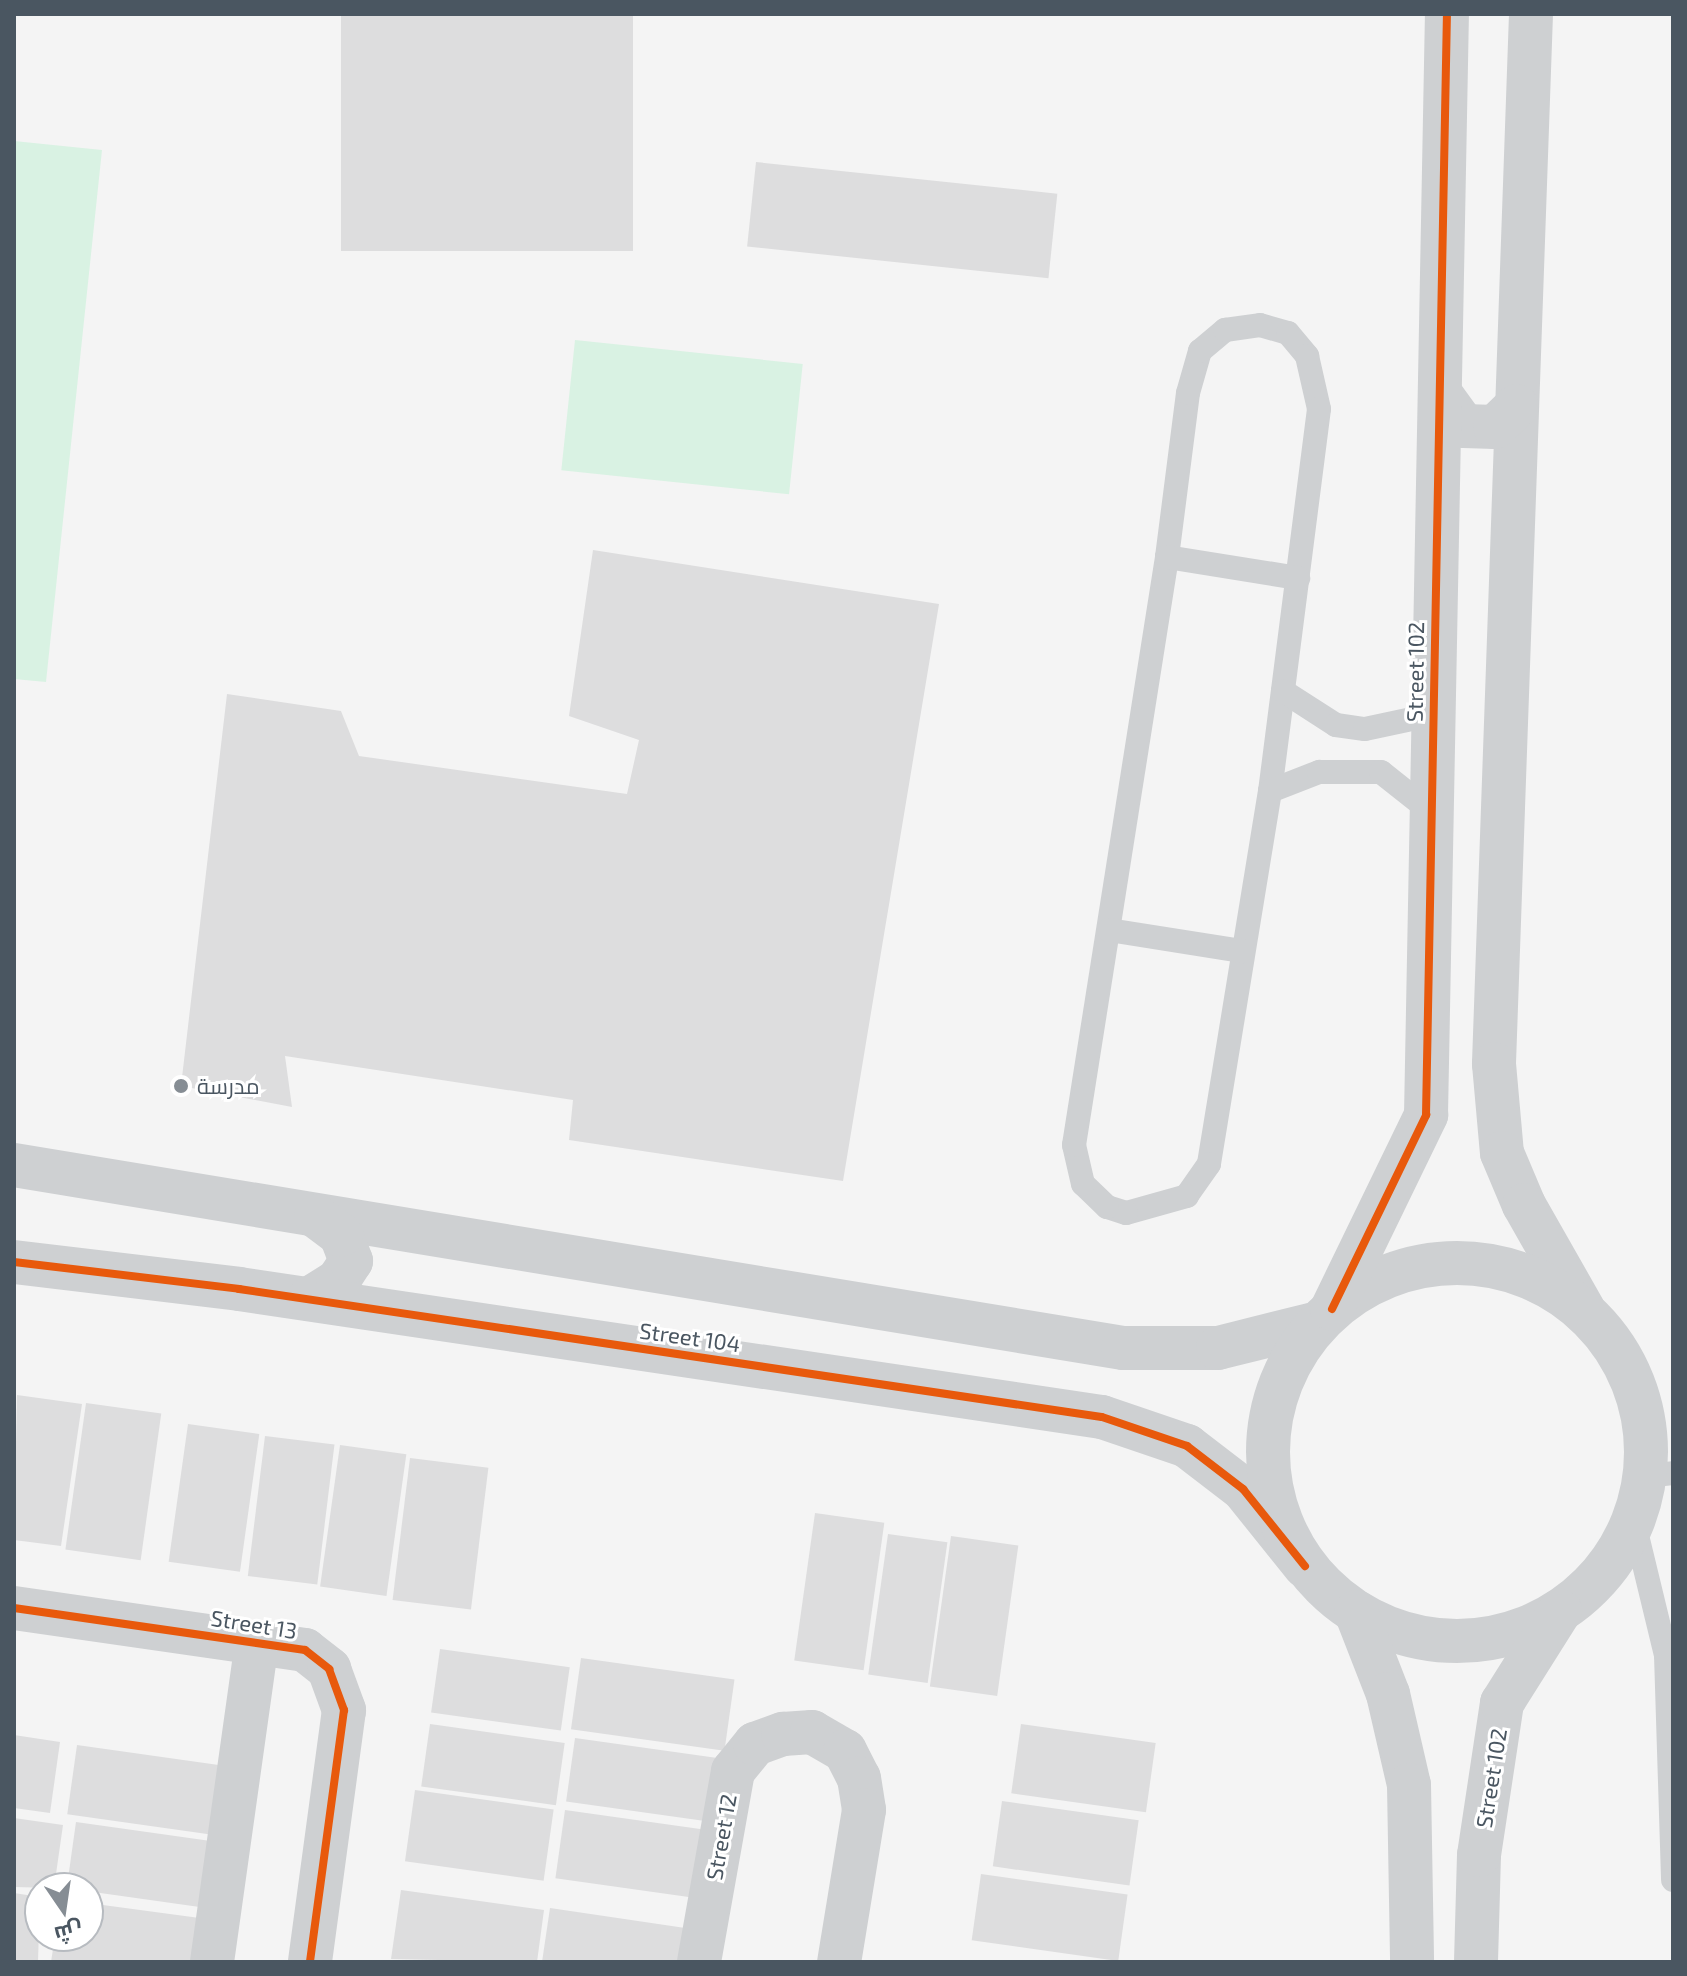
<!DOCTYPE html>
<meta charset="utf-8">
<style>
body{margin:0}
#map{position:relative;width:1687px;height:1976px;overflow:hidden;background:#f4f4f4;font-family:"Exo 2",Cairo,sans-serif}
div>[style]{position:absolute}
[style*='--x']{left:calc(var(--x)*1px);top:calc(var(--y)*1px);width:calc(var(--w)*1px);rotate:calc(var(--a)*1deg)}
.green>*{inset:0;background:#d9f2e3;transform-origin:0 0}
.building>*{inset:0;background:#ddddde;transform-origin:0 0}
.service>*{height:24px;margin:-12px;padding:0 12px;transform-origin:12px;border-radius:12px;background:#ced0d2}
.minor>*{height:44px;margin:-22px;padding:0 22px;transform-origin:22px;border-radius:22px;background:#ced0d2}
.tertiary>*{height:44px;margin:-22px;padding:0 22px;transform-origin:22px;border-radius:22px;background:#ced0d2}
.tertiary>.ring{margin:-22px;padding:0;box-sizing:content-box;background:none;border:44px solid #ced0d2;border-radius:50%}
.cycleway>*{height:8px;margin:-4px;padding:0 4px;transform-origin:4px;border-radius:4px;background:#e8590c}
.dots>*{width:22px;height:22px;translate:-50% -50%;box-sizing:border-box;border:4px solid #fff;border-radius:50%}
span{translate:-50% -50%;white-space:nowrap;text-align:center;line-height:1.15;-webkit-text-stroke:6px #fff;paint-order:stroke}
.street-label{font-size:22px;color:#4a5661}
.poi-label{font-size:22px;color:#4a5661}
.left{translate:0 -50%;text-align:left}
.frame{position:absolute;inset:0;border:16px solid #4a5661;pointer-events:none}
.north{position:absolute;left:24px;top:1872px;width:80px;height:80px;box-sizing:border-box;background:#fff;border:2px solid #b7bbc0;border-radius:50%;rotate:167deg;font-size:22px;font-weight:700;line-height:32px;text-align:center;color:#4a5661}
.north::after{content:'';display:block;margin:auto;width:28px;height:36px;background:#868d94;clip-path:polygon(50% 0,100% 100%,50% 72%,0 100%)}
</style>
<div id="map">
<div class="green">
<div style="clip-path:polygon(14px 141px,102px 150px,46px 682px,14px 679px)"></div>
<div style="left:575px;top:340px;width:229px;height:131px;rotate:6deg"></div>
</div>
<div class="building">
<div style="left:341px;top:14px;width:292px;height:237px"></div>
<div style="left:756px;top:162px;width:303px;height:85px;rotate:6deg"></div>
<div style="clip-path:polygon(593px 550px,939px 604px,843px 1181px,569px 1140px,573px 1100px,285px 1056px,292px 1107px,181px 1086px,227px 694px,341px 711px,359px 756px,627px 794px,639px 740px,569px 716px)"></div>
<div style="clip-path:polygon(17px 1395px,82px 1404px,61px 1546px,14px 1540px)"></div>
<div style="left:86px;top:1403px;width:76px;height:148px;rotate:8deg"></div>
<div style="left:188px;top:1424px;width:72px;height:139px;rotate:8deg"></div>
<div style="left:265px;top:1436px;width:70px;height:141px;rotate:7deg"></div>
<div style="left:340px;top:1445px;width:67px;height:143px;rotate:8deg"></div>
<div style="left:410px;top:1458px;width:79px;height:143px;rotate:7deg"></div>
<div style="left:815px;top:1513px;width:70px;height:149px;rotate:8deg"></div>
<div style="left:888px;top:1534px;width:60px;height:142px;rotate:8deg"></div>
<div style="left:951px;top:1536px;width:68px;height:152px;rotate:8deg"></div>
<div style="left:440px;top:1649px;width:131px;height:64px;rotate:8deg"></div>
<div style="left:581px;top:1658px;width:155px;height:72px;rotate:8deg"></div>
<div style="left:430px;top:1724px;width:136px;height:63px;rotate:8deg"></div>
<div style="left:1021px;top:1724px;width:136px;height:70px;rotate:8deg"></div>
<div style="clip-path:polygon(14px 1735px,60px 1742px,50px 1813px,14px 1808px)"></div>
<div style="left:575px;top:1738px;width:142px;height:64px;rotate:8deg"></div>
<div style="left:77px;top:1745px;width:152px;height:70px;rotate:8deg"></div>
<div style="left:415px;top:1790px;width:140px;height:72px;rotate:8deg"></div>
<div style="left:1002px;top:1801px;width:138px;height:66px;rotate:8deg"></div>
<div style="left:565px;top:1810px;width:140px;height:69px;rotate:8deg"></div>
<div style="clip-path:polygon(14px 1818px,63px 1825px,54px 1888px,14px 1887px)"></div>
<div style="left:76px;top:1822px;width:145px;height:67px;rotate:8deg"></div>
<div style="left:981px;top:1874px;width:148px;height:67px;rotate:8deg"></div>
<div style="clip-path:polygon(401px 1890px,544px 1910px,537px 1962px,391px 1959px)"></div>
<div style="clip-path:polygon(14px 1893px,40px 1897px,38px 1962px,14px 1960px)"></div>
<div style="clip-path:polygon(88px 1903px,207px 1919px,201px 1962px,51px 1962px,55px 1936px,88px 1936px)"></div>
<div style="clip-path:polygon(550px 1908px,692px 1929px,687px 1962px,542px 1962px)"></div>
</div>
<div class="service">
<div style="--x:1260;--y:325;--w:29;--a:16"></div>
<div style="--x:1288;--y:333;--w:30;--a:50"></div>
<div style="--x:1307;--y:356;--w:54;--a:77.2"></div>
<div style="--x:1319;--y:409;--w:385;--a:97.3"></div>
<div style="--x:1270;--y:791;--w:378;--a:99.3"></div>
<div style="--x:1209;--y:1164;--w:39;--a:125"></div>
<div style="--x:1187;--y:1196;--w:63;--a:164.4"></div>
<div style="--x:1126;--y:1213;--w:20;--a:-162"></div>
<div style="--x:1107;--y:1207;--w:33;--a:-136"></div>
<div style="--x:1083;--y:1184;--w:40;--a:-103"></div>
<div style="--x:1074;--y:1145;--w:595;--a:-81.01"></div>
<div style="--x:1167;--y:557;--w:165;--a:-82.7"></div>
<div style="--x:1188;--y:393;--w:44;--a:-74.1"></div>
<div style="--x:1200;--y:351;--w:33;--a:-40"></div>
<div style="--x:1225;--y:330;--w:35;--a:-8"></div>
<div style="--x:1167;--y:557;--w:133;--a:9.1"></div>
<div style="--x:1283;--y:691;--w:63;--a:32.7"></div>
<div style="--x:1336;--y:725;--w:29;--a:8"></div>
<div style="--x:1365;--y:729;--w:67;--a:-12"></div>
<div style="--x:1270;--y:791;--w:53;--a:-21.2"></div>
<div style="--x:1319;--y:772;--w:62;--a:0"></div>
<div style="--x:1381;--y:772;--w:63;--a:38.5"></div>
<div style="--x:1109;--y:930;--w:135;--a:9"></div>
<div style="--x:1646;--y:1476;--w:27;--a:-6"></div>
<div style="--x:1634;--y:1523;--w:136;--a:76.4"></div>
<div style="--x:1666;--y:1655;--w:225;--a:88.2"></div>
</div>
<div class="minor">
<div style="--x:14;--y:1608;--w:294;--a:8.2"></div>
<div style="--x:305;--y:1650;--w:31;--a:38"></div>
<div style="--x:329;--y:1669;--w:44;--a:69.9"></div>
<div style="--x:344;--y:1710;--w:254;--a:97.7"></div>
<div style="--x:212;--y:1962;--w:323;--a:-82"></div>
<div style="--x:699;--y:1962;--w:194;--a:-79.9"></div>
<div style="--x:733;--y:1771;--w:35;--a:-51"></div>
<div style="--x:755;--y:1744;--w:30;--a:-20"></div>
<div style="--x:783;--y:1734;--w:29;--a:-4"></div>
<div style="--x:812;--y:1732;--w:38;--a:30"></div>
<div style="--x:845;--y:1751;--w:30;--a:63"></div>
<div style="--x:859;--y:1778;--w:32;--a:81"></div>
<div style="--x:864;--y:1810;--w:154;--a:99.3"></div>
</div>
<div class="tertiary">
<div style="--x:1531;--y:14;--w:1051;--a:92.02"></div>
<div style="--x:1494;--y:1064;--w:89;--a:84.9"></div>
<div style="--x:1502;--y:1153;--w:56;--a:67.1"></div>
<div style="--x:1524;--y:1205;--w:120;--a:60.4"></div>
<div style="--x:1442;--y:396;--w:37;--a:54"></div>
<div style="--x:1464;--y:426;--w:31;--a:2"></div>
<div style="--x:1495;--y:427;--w:30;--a:-44"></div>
<div style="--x:14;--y:1165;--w:1124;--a:9.37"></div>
<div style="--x:1123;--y:1348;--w:95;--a:0"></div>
<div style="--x:1218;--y:1348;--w:103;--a:-14"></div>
<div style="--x:14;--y:1262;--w:227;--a:6.8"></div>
<div style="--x:239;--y:1289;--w:872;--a:8.44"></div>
<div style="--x:1102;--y:1417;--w:90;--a:18.8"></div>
<div style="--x:1187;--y:1446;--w:71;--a:37.5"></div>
<div style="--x:1243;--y:1489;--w:99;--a:51.2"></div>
<div class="ring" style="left:1268px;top:1263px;width:334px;height:334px"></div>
<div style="--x:309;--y:1299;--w:34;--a:-32"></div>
<div style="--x:338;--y:1281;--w:24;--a:-57"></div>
<div style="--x:351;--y:1261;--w:28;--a:-111"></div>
<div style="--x:341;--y:1235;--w:31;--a:-143"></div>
<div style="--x:1332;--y:1309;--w:216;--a:-64.1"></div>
<div style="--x:1426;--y:1115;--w:1101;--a:-88.91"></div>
<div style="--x:1356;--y:1612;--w:88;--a:68.7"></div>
<div style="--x:1388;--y:1694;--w:93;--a:77"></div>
<div style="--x:1409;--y:1785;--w:177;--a:89"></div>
<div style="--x:1476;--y:1962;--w:107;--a:-88.4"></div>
<div style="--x:1479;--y:1855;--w:154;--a:-81.4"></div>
<div style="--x:1502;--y:1703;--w:109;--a:-57.8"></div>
</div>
<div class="cycleway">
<div style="--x:14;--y:1262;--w:227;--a:6.8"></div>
<div style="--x:239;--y:1289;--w:872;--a:8.44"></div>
<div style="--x:1102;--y:1417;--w:90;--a:18.8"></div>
<div style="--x:1187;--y:1446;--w:71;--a:37.5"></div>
<div style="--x:1243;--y:1489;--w:99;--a:51.2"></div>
<div style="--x:1332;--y:1309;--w:216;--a:-64.1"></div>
<div style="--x:1426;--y:1115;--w:1101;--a:-88.91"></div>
<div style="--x:14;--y:1608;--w:294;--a:8.2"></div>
<div style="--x:305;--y:1650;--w:31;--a:38"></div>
<div style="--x:329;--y:1669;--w:44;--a:69.9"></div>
<div style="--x:344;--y:1710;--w:254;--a:97.7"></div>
</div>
<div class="dots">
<div style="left:181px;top:1086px;background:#868d94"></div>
</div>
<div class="street-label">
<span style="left:1415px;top:672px;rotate:-89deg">Street 102</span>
<span style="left:690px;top:1337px;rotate:8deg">Street 104</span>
<span style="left:254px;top:1624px;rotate:9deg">Street 13</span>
<span style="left:1491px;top:1778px;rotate:-81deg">Street 102</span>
<span style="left:721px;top:1837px;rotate:-80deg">Street 12</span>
</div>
<div class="poi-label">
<span class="left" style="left:197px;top:1086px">مدرسة</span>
</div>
<div class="frame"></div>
<div class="north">ش</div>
</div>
